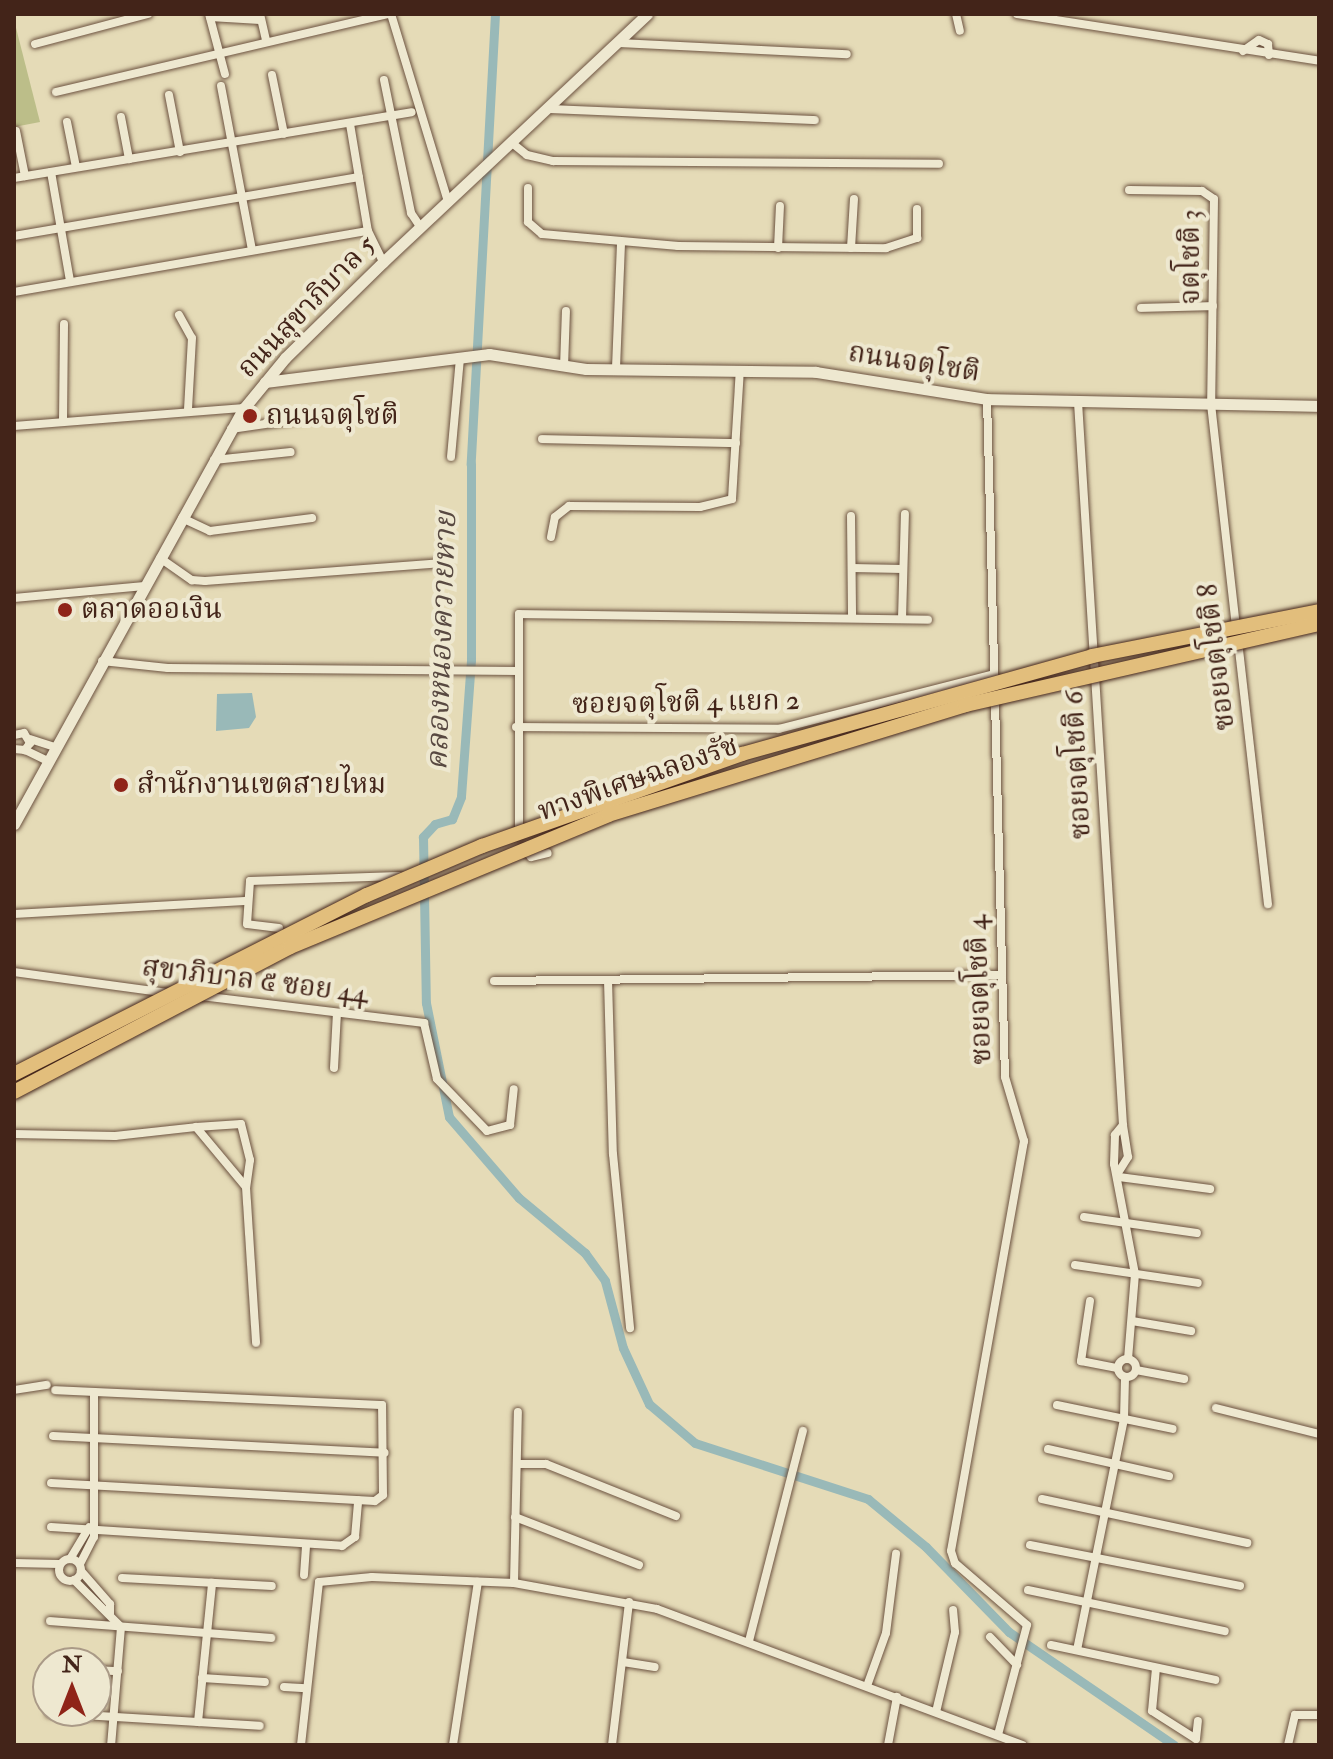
<!DOCTYPE html>
<meta charset="utf-8">
<style>
body{margin:0}
#map{position:relative;width:1333px;height:1759px;overflow:hidden;background:#e5dbb7;font-family:"IM FELL Double Pica","Noto Serif Thai",serif}
div>[style]{position:absolute}
[style*='--x']{left:calc(var(--x)*1px);top:calc(var(--y)*1px);width:calc(var(--w)*1px);rotate:calc(var(--a)*1deg)}
.green>*{inset:0;background:#bcbe89}
.water>*{inset:0;background:#99b9b8}
.canal>*{height:9px;margin:-4.5px;padding:0 4.5px;transform-origin:4.5px;border-radius:4.5px;background:#99b9b8}
.roads{filter:drop-shadow(0 0 2px #6c5240) drop-shadow(0 0 2px #6c5240)}
.street>*{height:8px;margin:-4px;padding:0 4px;transform-origin:4px;border-radius:4px;background:#eee8d0}
.street>.ring{margin:-4px;padding:0;box-sizing:content-box;background:none;border:8px solid #eee8d0;border-radius:50%}
.secondary>*{height:11px;margin:-5.5px;padding:0 5.5px;transform-origin:5.5px;border-radius:5.5px;background:#eee8d0}
.bridges{filter:drop-shadow(0 0 2px #432419) drop-shadow(0 0 2px #432419)}
.highway-bridge>*{height:14px;margin:-7px;padding:0 7px;transform-origin:7px;border-radius:7px;background:#e2be7c}
.dots>*{width:22px;height:22px;translate:-50% -50%;box-sizing:border-box;border:4px solid #eee8d0;border-radius:50%}
span{translate:-50% -50%;white-space:nowrap;text-align:center;line-height:1.15;-webkit-text-stroke:8px #eee8d0;paint-order:stroke}
.street-label{font-size:28px;color:#432419}
.poi-label{font-size:28px;color:#432419}
.left{translate:0 -50%;text-align:left}
.water-label{font-size:30px;color:#584941;font-style:italic}
.frame{position:absolute;inset:0;border:16px solid #432419;pointer-events:none}
.north{position:absolute;left:32px;top:1647px;width:80px;height:80px;box-sizing:border-box;background:#eee8d0;border:2px solid #aa9a87;border-radius:50%;rotate:0deg;font-size:22px;font-weight:700;line-height:32px;text-align:center;color:#432419}
.north::after{content:'';display:block;margin:auto;width:28px;height:36px;background:#8f2418;clip-path:polygon(50% 0,100% 100%,50% 72%,0 100%)}
</style>
<div id="map">
<div class="green">
<div style="clip-path:polygon(14px 20px,40px 122px,14px 127px)"></div>
</div>
<div class="water">
<div style="clip-path:polygon(252px 693px,256px 717px,249px 728px,216px 731px,217px 694px)"></div>
</div>
<div class="canal">
<div style="--x:495;--y:14;--w:451;--a:93.1"></div>
<div style="--x:471;--y:464;--w:196;--a:90"></div>
<div style="--x:471;--y:660;--w:137;--a:94.2"></div>
<div style="--x:461;--y:797;--w:24;--a:112"></div>
<div style="--x:452;--y:819;--w:18;--a:164"></div>
<div style="--x:435;--y:824;--w:18;--a:133"></div>
<div style="--x:423;--y:837;--w:166;--a:89"></div>
<div style="--x:426;--y:1003;--w:116;--a:78.6"></div>
<div style="--x:449;--y:1117;--w:107;--a:49.2"></div>
<div style="--x:519;--y:1198;--w:86;--a:39.8"></div>
<div style="--x:585;--y:1253;--w:34;--a:54"></div>
<div style="--x:605;--y:1281;--w:69;--a:75"></div>
<div style="--x:623;--y:1348;--w:62;--a:65.1"></div>
<div style="--x:649;--y:1404;--w:60;--a:40.3"></div>
<div style="--x:695;--y:1443;--w:182;--a:17.9"></div>
<div style="--x:868;--y:1499;--w:75;--a:39.6"></div>
<div style="--x:926;--y:1547;--w:119;--a:45.7"></div>
<div style="--x:1009;--y:1632;--w:200;--a:34.4"></div>
</div>
<div class="roads">
<div class="street">
<div style="--x:209;--y:14;--w:62;--a:75.1"></div>
<div style="--x:260;--y:14;--w:28;--a:77"></div>
<div style="--x:391;--y:14;--w:196;--a:73.1"></div>
<div style="--x:956;--y:14;--w:17;--a:77"></div>
<div style="--x:1017;--y:14;--w:306;--a:8.8"></div>
<div style="--x:210;--y:17;--w:50;--a:3.4"></div>
<div style="--x:619;--y:43;--w:228;--a:2.8"></div>
<div style="--x:35;--y:44;--w:117;--a:-14.9"></div>
<div style="--x:1243;--y:51;--w:19;--a:-35"></div>
<div style="--x:1259;--y:40;--w:10;--a:24"></div>
<div style="--x:1268;--y:44;--w:11;--a:85"></div>
<div style="--x:272;--y:75;--w:60;--a:78.5"></div>
<div style="--x:384;--y:80;--w:136;--a:78.5"></div>
<div style="--x:411;--y:213;--w:18;--a:56"></div>
<div style="--x:221;--y:86;--w:167;--a:79.3"></div>
<div style="--x:56;--y:92;--w:341;--a:-13.2"></div>
<div style="--x:169;--y:95;--w:58;--a:79.1"></div>
<div style="--x:548;--y:109;--w:267;--a:2.4"></div>
<div style="--x:121;--y:117;--w:43;--a:79.2"></div>
<div style="--x:67;--y:122;--w:46;--a:78.7"></div>
<div style="--x:350;--y:124;--w:109;--a:80.5"></div>
<div style="--x:368;--y:231;--w:34;--a:64"></div>
<div style="--x:16;--y:131;--w:46;--a:78.7"></div>
<div style="--x:512;--y:143;--w:19;--a:39"></div>
<div style="--x:527;--y:155;--w:27;--a:13"></div>
<div style="--x:553;--y:161;--w:386;--a:0.4"></div>
<div style="--x:51;--y:172;--w:111;--a:80.1"></div>
<div style="--x:14;--y:178;--w:403;--a:-9.4"></div>
<div style="--x:528;--y:188;--w:34;--a:90"></div>
<div style="--x:528;--y:222;--w:18;--a:41"></div>
<div style="--x:542;--y:234;--w:137;--a:5"></div>
<div style="--x:678;--y:246;--w:208;--a:0.6"></div>
<div style="--x:886;--y:248;--w:33;--a:-18"></div>
<div style="--x:917;--y:238;--w:29;--a:-90"></div>
<div style="--x:1129;--y:190;--w:73;--a:0.8"></div>
<div style="--x:1202;--y:191;--w:14;--a:34"></div>
<div style="--x:1214;--y:199;--w:205;--a:90.8"></div>
<div style="--x:1211;--y:404;--w:225;--a:83.6"></div>
<div style="--x:14;--y:236;--w:350;--a:-9.7"></div>
<div style="--x:778;--y:248;--w:42;--a:-87.3"></div>
<div style="--x:851;--y:248;--w:49;--a:-86.5"></div>
<div style="--x:14;--y:292;--w:359;--a:-9.8"></div>
<div style="--x:1141;--y:308;--w:72;--a:-1.6"></div>
<div style="--x:179;--y:315;--w:26;--a:61"></div>
<div style="--x:192;--y:338;--w:71;--a:93.2"></div>
<div style="--x:564;--y:367;--w:56;--a:-88"></div>
<div style="--x:616;--y:368;--w:126;--a:-87.7"></div>
<div style="--x:987;--y:399;--w:678;--a:88.48"></div>
<div style="--x:1005;--y:1077;--w:67;--a:73.5"></div>
<div style="--x:1024;--y:1141;--w:416;--a:100.1"></div>
<div style="--x:951;--y:1551;--w:13;--a:72"></div>
<div style="--x:955;--y:1563;--w:95;--a:40.7"></div>
<div style="--x:1027;--y:1625;--w:114;--a:104.8"></div>
<div style="--x:1078;--y:402;--w:724;--a:86.44"></div>
<div style="--x:63;--y:421;--w:97;--a:-89.4"></div>
<div style="--x:14;--y:426;--w:231;--a:-4.5"></div>
<div style="--x:231;--y:429;--w:90;--a:-8.3"></div>
<div style="--x:542;--y:439;--w:194;--a:1.2"></div>
<div style="--x:451;--y:457;--w:99;--a:-84.8"></div>
<div style="--x:214;--y:460;--w:77;--a:-5.9"></div>
<div style="--x:851;--y:516;--w:100;--a:89.4"></div>
<div style="--x:182;--y:518;--w:31;--a:25"></div>
<div style="--x:210;--y:531;--w:103;--a:-7.3"></div>
<div style="--x:551;--y:537;--w:20;--a:-79"></div>
<div style="--x:555;--y:517;--w:18;--a:-38"></div>
<div style="--x:569;--y:506;--w:131;--a:0.4"></div>
<div style="--x:700;--y:507;--w:33;--a:-14"></div>
<div style="--x:732;--y:499;--w:129;--a:-86.5"></div>
<div style="--x:160;--y:558;--w:39;--a:35"></div>
<div style="--x:192;--y:580;--w:13;--a:4"></div>
<div style="--x:205;--y:581;--w:242;--a:-4.3"></div>
<div style="--x:852;--y:568;--w:51;--a:1.1"></div>
<div style="--x:14;--y:598;--w:131;--a:-5.3"></div>
<div style="--x:902;--y:619;--w:105;--a:-88.4"></div>
<div style="--x:1238;--y:641;--w:265;--a:83.5"></div>
<div style="--x:102;--y:661;--w:66;--a:6.1"></div>
<div style="--x:168;--y:668;--w:351;--a:0.5"></div>
<div style="--x:516;--y:727;--w:263;--a:0.4"></div>
<div style="--x:779;--y:729;--w:222;--a:-14.3"></div>
<div style="--x:14;--y:735;--w:10;--a:-11"></div>
<div style="--x:24;--y:733;--w:12;--a:59"></div>
<div style="--x:30;--y:743;--w:9;--a:126"></div>
<div style="--x:25;--y:750;--w:11;--a:-175"></div>
<div style="--x:30;--y:739;--w:26;--a:18"></div>
<div style="--x:25;--y:750;--w:25;--a:26"></div>
<div style="--x:519;--y:835;--w:221;--a:-90"></div>
<div style="--x:519;--y:614;--w:409;--a:0.8"></div>
<div style="--x:523;--y:848;--w:12;--a:48"></div>
<div style="--x:531;--y:857;--w:17;--a:-13"></div>
<div style="--x:14;--y:914;--w:231;--a:-3.2"></div>
<div style="--x:279;--y:928;--w:32;--a:-173"></div>
<div style="--x:247;--y:924;--w:43;--a:-86"></div>
<div style="--x:250;--y:881;--w:149;--a:-1.9"></div>
<div style="--x:14;--y:972;--w:155;--a:7.8"></div>
<div style="--x:608;--y:980;--w:174;--a:88.4"></div>
<div style="--x:613;--y:1154;--w:175;--a:84.4"></div>
<div style="--x:494;--y:981;--w:508;--a:-0.68"></div>
<div style="--x:201;--y:996;--w:225;--a:6.9"></div>
<div style="--x:424;--y:1023;--w:57;--a:76.9"></div>
<div style="--x:437;--y:1079;--w:72;--a:46.1"></div>
<div style="--x:487;--y:1131;--w:24;--a:-15"></div>
<div style="--x:510;--y:1125;--w:36;--a:-84"></div>
<div style="--x:334;--y:1068;--w:55;--a:-86.9"></div>
<div style="--x:1123;--y:1125;--w:13;--a:129"></div>
<div style="--x:1115;--y:1135;--w:29;--a:92"></div>
<div style="--x:1114;--y:1164;--w:112;--a:79.2"></div>
<div style="--x:1135;--y:1274;--w:85;--a:94.7"></div>
<div style="--x:196;--y:1127;--w:45;--a:-3.8"></div>
<div style="--x:241;--y:1124;--w:37;--a:76"></div>
<div style="--x:250;--y:1160;--w:27;--a:98"></div>
<div style="--x:14;--y:1134;--w:101;--a:1.1"></div>
<div style="--x:115;--y:1136;--w:81;--a:-6.3"></div>
<div style="--x:196;--y:1127;--w:78;--a:50.2"></div>
<div style="--x:246;--y:1187;--w:156;--a:86.3"></div>
<div style="--x:1118;--y:1173;--w:19;--a:-58"></div>
<div style="--x:1128;--y:1157;--w:32;--a:-99"></div>
<div style="--x:1119;--y:1177;--w:92;--a:7.5"></div>
<div style="--x:1084;--y:1217;--w:114;--a:8.1"></div>
<div style="--x:1075;--y:1265;--w:124;--a:8.3"></div>
<div style="--x:1090;--y:1301;--w:61;--a:98.5"></div>
<div style="--x:1081;--y:1361;--w:37;--a:11"></div>
<div style="--x:1132;--y:1321;--w:60;--a:9.6"></div>
<div class="ring" style="left:1118px;top:1359px;width:10px;height:10px"></div>
<div style="--x:1136;--y:1370;--w:49;--a:10.6"></div>
<div style="--x:14;--y:1390;--w:33;--a:-9"></div>
<div style="--x:1057;--y:1405;--w:118;--a:11.7"></div>
<div style="--x:1216;--y:1408;--w:106;--a:14.2"></div>
<div style="--x:53;--y:1436;--w:332;--a:2.9"></div>
<div style="--x:1048;--y:1449;--w:124;--a:12.6"></div>
<div style="--x:517;--y:1464;--w:29;--a:0"></div>
<div style="--x:546;--y:1464;--w:140;--a:21.8"></div>
<div style="--x:51;--y:1483;--w:324;--a:3.2"></div>
<div style="--x:375;--y:1501;--w:10;--a:-37"></div>
<div style="--x:383;--y:1495;--w:90;--a:-90.6"></div>
<div style="--x:382;--y:1405;--w:327;--a:-177.4"></div>
<div style="--x:1042;--y:1499;--w:210;--a:12.1"></div>
<div style="--x:515;--y:1517;--w:133;--a:21.2"></div>
<div style="--x:51;--y:1527;--w:292;--a:3.7"></div>
<div style="--x:342;--y:1546;--w:16;--a:-35"></div>
<div style="--x:355;--y:1537;--w:37;--a:-85"></div>
<div style="--x:1030;--y:1545;--w:214;--a:11"></div>
<div style="--x:70;--y:1559;--w:37;--a:-59"></div>
<div class="ring" style="left:59px;top:1559px;width:14px;height:14px"></div>
<div style="--x:14;--y:1563;--w:46;--a:1.2"></div>
<div style="--x:80;--y:1564;--w:30;--a:-63"></div>
<div style="--x:94;--y:1537;--w:145;--a:-90"></div>
<div style="--x:81;--y:1571;--w:44;--a:48.7"></div>
<div style="--x:110;--y:1604;--w:10;--a:90"></div>
<div style="--x:304;--y:1575;--w:29;--a:-86"></div>
<div style="--x:122;--y:1578;--w:150;--a:3.1"></div>
<div style="--x:74;--y:1580;--w:66;--a:45"></div>
<div style="--x:121;--y:1627;--w:118;--a:94.8"></div>
<div style="--x:514;--y:1583;--w:171;--a:-88.7"></div>
<div style="--x:1028;--y:1590;--w:201;--a:11.8"></div>
<div style="--x:50;--y:1621;--w:222;--a:4.4"></div>
<div style="--x:990;--y:1637;--w:39;--a:46"></div>
<div style="--x:749;--y:1641;--w:217;--a:-75.6"></div>
<div style="--x:1051;--y:1645;--w:168;--a:12"></div>
<div style="--x:1077;--y:1650;--w:236;--a:-78.5"></div>
<div style="--x:1124;--y:1419;--w:41;--a:-88.6"></div>
<div style="--x:623;--y:1662;--w:32;--a:9"></div>
<div style="--x:1156;--y:1668;--w:43;--a:95.3"></div>
<div style="--x:1152;--y:1711;--w:52;--a:32.5"></div>
<div style="--x:1196;--y:1739;--w:18;--a:-84"></div>
<div style="--x:96;--y:1670;--w:22;--a:3"></div>
<div style="--x:202;--y:1678;--w:63;--a:3.6"></div>
<div style="--x:867;--y:1686;--w:56;--a:-70.3"></div>
<div style="--x:886;--y:1633;--w:80;--a:-82.8"></div>
<div style="--x:284;--y:1687;--w:22;--a:3"></div>
<div style="--x:936;--y:1712;--w:82;--a:-76.6"></div>
<div style="--x:955;--y:1632;--w:22;--a:-95"></div>
<div style="--x:50;--y:1713;--w:210;--a:3.5"></div>
<div style="--x:198;--y:1722;--w:140;--a:-84.2"></div>
<div style="--x:301;--y:1745;--w:164;--a:-83.7"></div>
<div style="--x:319;--y:1582;--w:53;--a:-5.4"></div>
<div style="--x:372;--y:1577;--w:142;--a:2.4"></div>
<div style="--x:514;--y:1583;--w:145;--a:10.3"></div>
<div style="--x:657;--y:1609;--w:390;--a:20.4"></div>
<div style="--x:453;--y:1745;--w:165;--a:-81.3"></div>
<div style="--x:612;--y:1745;--w:144;--a:-83.2"></div>
<div style="--x:888;--y:1745;--w:49;--a:-79.4"></div>
<div style="--x:1288;--y:1745;--w:31;--a:-77"></div>
<div style="--x:1295;--y:1715;--w:24;--a:0"></div>
</div>
<div class="secondary">
<div style="--x:265;--y:382;--w:226;--a:-7.1"></div>
<div style="--x:489;--y:354;--w:98;--a:8.8"></div>
<div style="--x:586;--y:369;--w:230;--a:0.7"></div>
<div style="--x:816;--y:372;--w:173;--a:9"></div>
<div style="--x:987;--y:399;--w:332;--a:1.2"></div>
<div style="--x:14;--y:824;--w:475;--a:-61.1"></div>
<div style="--x:244;--y:408;--w:65;--a:-50.6"></div>
<div style="--x:285;--y:358;--w:137;--a:-44.4"></div>
<div style="--x:383;--y:262;--w:362;--a:-43.2"></div>
</div>
</div>
<div class="bridges">
<div class="highway-bridge">
<div style="--x:14;--y:1074;--w:396;--a:-26.9"></div>
<div style="--x:367;--y:895;--w:125;--a:-23.1"></div>
<div style="--x:482;--y:846;--w:276;--a:-19.5"></div>
<div style="--x:742;--y:754;--w:363;--a:-15.6"></div>
<div style="--x:1092;--y:656;--w:231;--a:-11.2"></div>
<div style="--x:14;--y:1092;--w:312;--a:-27.7"></div>
<div style="--x:290;--y:947;--w:344;--a:-22.5"></div>
<div style="--x:608;--y:815;--w:374;--a:-17.1"></div>
<div style="--x:965;--y:705;--w:363;--a:-12.9"></div>
</div>
</div>
<div class="dots">
<div style="left:250px;top:416px;background:#8f2418"></div>
<div style="left:65px;top:610px;background:#8f2418"></div>
<div style="left:121px;top:785px;background:#8f2418"></div>
</div>
<div class="street-label">
<span style="left:1191px;top:257px;rotate:-90deg">จตุโชติ 3</span>
<span style="left:307px;top:307px;rotate:-46deg">ถนนสุขาภิบาล 5</span>
<span style="left:914px;top:363px;rotate:9deg">ถนนจตุโชติ</span>
<span style="left:1217px;top:657px;rotate:-97deg">ซอยจตุโชติ 8</span>
<span style="left:686px;top:703px;rotate:-1deg">ซอยจตุโชติ 4 แยก 2</span>
<span style="left:1078px;top:765px;rotate:-93deg">ซอยจตุโชติ 6</span>
<span style="left:638px;top:779px;rotate:-19deg">ทางพิเศษฉลองรัช</span>
<span style="left:255px;top:981px;rotate:7deg">สุขาภิบาล ๕ ซอย 44</span>
<span style="left:980px;top:990px;rotate:-92deg">ซอยจตุโชติ 4</span>
</div>
<div class="poi-label">
<span class="left" style="left:266px;top:416px">ถนนจตุโชติ</span>
<span class="left" style="left:81px;top:610px">ตลาดออเงิน</span>
<span class="left" style="left:137px;top:785px">สำนักงานเขตสายไหม</span>
</div>
<div class="water-label">
<span style="left:442px;top:641px;rotate:-88deg">คลองหนองควายหาย</span>
</div>
<div class="frame"></div>
<div class="north">N</div>
</div>
